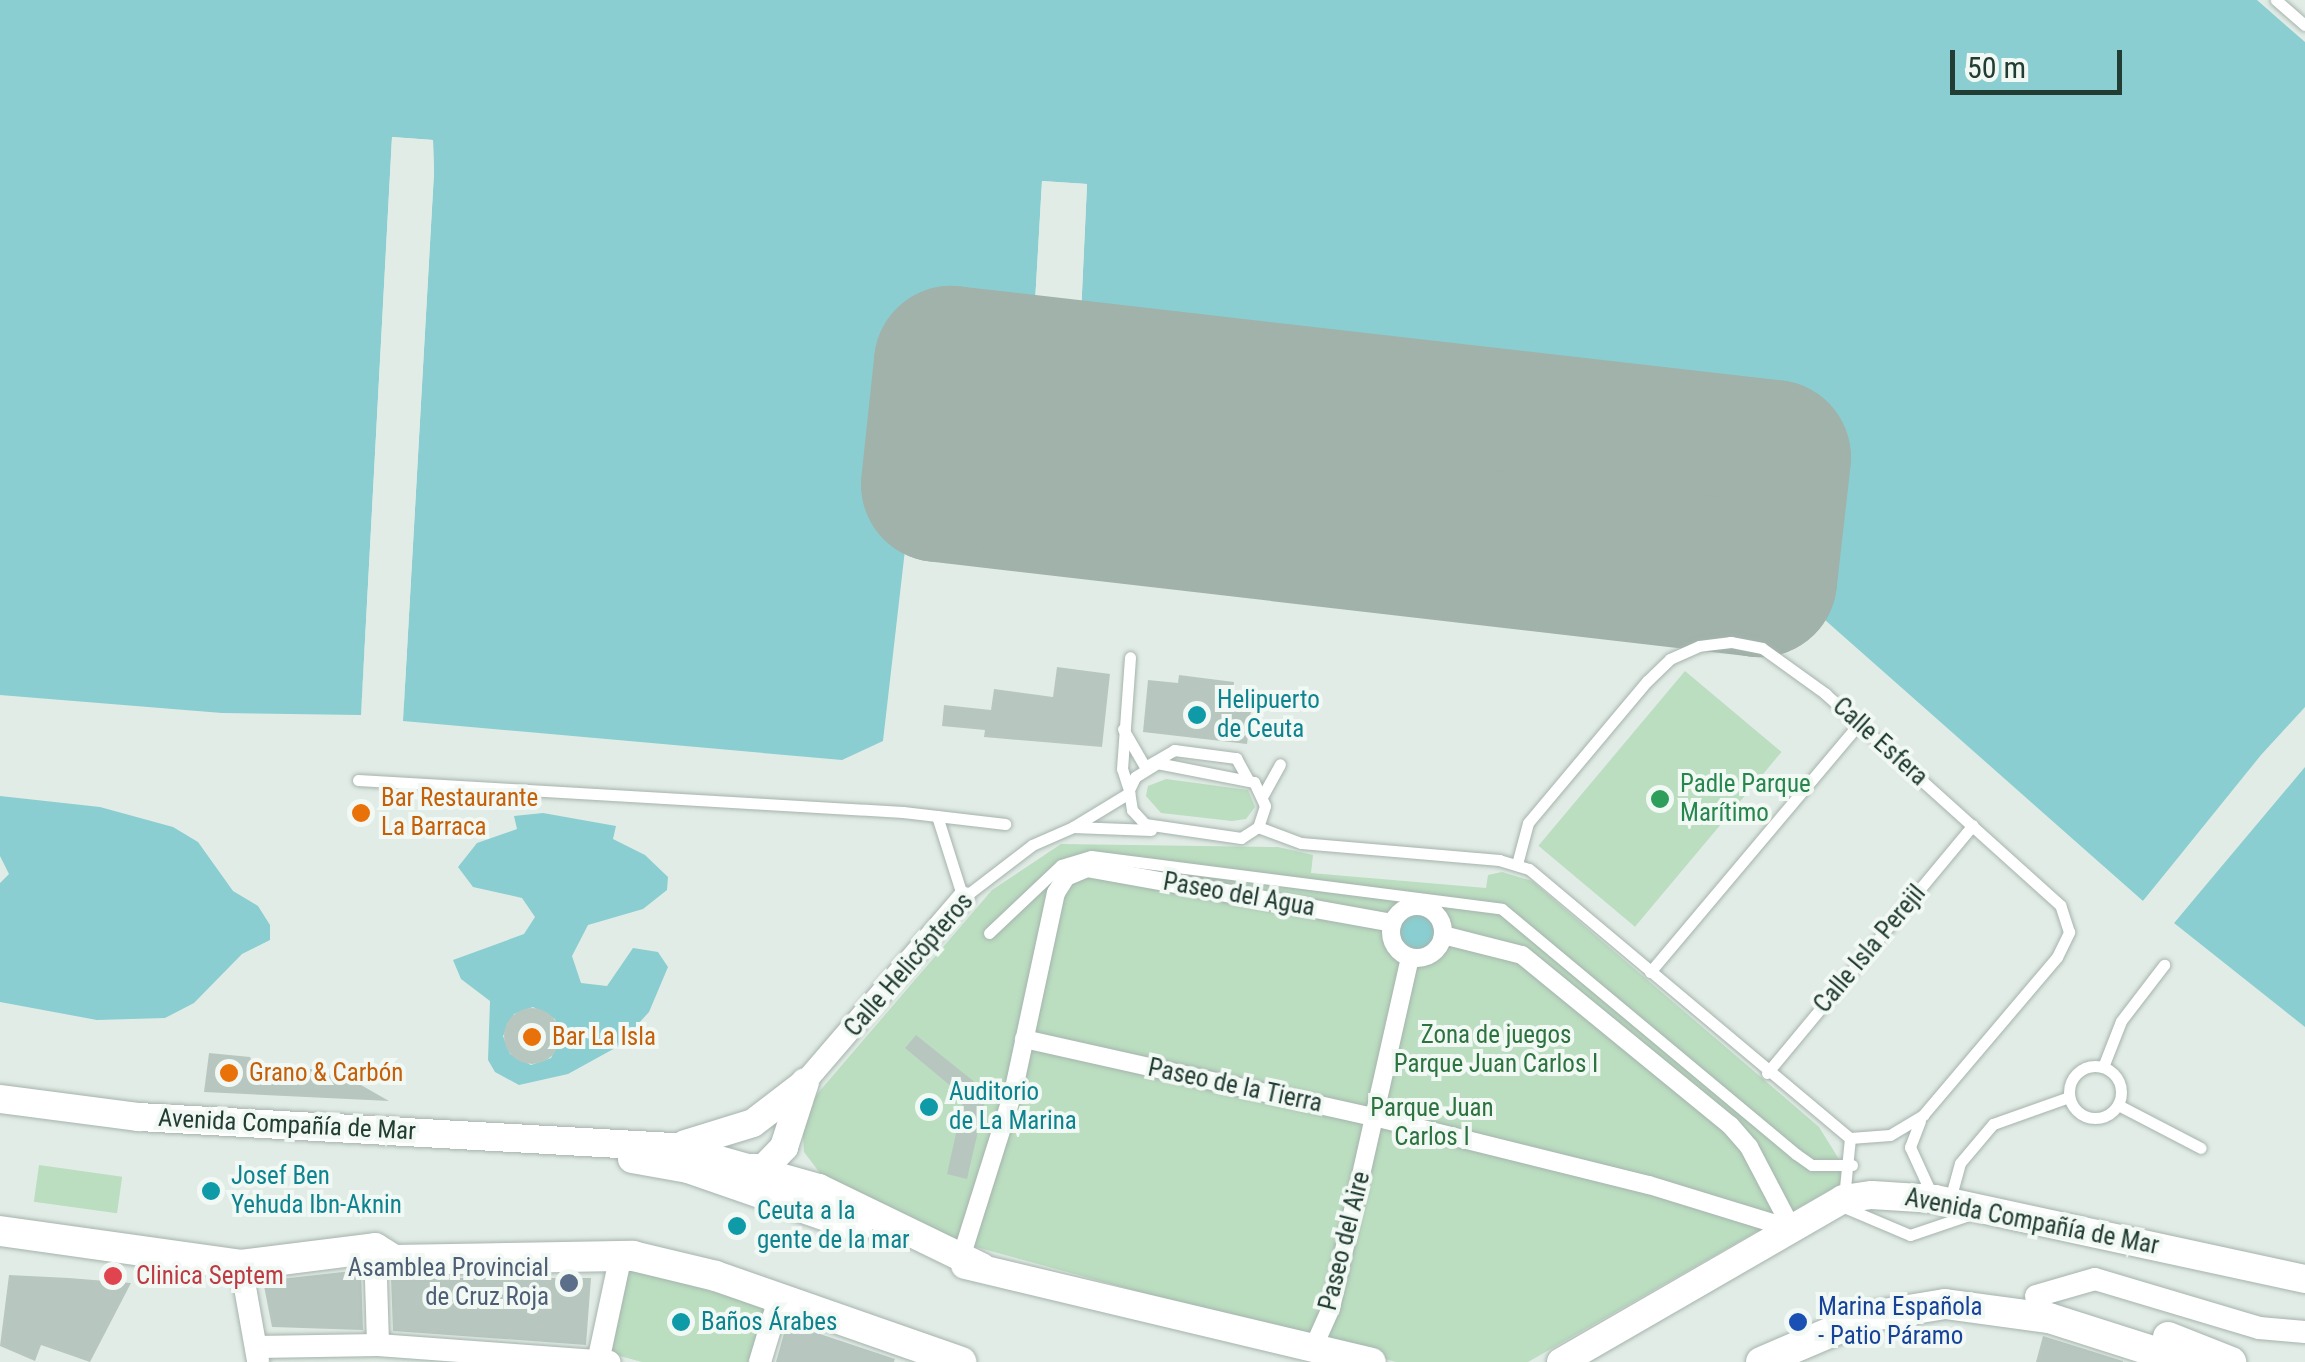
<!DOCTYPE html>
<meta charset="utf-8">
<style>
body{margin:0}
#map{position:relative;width:2305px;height:1362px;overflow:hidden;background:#e2ece6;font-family:"Roboto Condensed",sans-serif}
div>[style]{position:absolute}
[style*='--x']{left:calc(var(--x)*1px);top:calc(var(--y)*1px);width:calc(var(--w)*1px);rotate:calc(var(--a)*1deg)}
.green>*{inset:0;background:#bbddc0;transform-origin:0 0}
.water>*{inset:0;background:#8aced1}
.round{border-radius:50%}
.pier>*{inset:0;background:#e2ece6}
.runway>*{height:155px;margin:-77.5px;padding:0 77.5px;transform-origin:77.5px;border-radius:77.5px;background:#a0b2aa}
.building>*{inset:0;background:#b7c7bf}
.roads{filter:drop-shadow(0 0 2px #a5b4ad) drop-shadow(0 0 2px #a5b4ad)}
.service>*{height:11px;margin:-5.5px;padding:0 5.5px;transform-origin:5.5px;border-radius:5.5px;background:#fff}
.service>.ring{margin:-5.5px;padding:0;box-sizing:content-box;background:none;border:11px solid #fff;border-radius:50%}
.pedestrian>*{height:18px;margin:-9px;padding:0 9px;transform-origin:9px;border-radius:9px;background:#fff}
.pedestrian>.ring{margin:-9px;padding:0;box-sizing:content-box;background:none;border:18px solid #fff;border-radius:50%}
.minor>*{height:22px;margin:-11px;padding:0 11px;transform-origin:11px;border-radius:11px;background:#fff}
.tertiary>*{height:28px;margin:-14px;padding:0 14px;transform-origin:14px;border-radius:14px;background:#fff}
.secondary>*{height:30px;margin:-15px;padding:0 15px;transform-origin:15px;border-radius:15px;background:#fff}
.dots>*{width:28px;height:28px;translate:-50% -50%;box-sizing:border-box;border:5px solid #f2f9f5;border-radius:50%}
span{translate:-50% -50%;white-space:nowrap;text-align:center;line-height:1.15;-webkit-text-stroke:8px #f2f9f5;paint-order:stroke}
.culture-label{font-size:25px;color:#0d838f}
.left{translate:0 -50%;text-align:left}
.street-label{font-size:25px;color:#223d33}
.leisure-label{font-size:25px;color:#27864d}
.food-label{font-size:25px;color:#c56008}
.park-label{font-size:25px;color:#2d7340}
.service-label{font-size:25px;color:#4e5e75}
.right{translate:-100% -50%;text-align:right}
.health-label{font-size:25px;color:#be3a42}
.transit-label{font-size:25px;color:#164399}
.scale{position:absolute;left:1950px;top:50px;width:172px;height:45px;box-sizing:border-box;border:5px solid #223d33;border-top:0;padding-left:12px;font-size:30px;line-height:35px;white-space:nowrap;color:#223d33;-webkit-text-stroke:8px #f2f9f5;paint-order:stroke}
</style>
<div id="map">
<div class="green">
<div style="left:1685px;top:671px;width:126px;height:228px;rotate:40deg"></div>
<div style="clip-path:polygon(1166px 779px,1248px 790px,1255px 807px,1246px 819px,1232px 821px,1161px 813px,1146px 796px,1148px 786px)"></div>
<div style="clip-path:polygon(1061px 844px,1278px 847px,1313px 855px,1311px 873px,1486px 888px,1488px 875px,1502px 872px,1532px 881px,1819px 1127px,1842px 1164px,1840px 1184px,1528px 1362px,1396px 1362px,910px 1229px,823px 1177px,804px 1152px,802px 1121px,812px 1100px,992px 890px)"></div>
<div style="left:39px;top:1165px;width:84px;height:37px;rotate:8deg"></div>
<div style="clip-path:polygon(623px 1266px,766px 1307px,750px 1362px,642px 1362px,605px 1352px)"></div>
</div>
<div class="water">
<div style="clip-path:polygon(0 0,2257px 0,2305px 42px,2305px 707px,2143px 901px,1782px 582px,1795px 449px,1790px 441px,1079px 358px,1087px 184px,1042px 181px,1032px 355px,934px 343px,928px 350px,883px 741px,842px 760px,403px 721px,434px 173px,433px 140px,392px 137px,361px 715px,222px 713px,0 695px)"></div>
<div style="clip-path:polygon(2305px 767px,2305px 1027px,2174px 923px)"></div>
<div style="clip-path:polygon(0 796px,100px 807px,173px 827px,198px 842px,233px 891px,258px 906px,270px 925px,270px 940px,242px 954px,194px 1003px,165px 1018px,97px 1020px,0 1002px,0 883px,9px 874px,0 856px)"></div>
<div style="clip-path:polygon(evenodd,543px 813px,616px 826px,613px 839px,645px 855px,668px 877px,667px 890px,643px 909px,588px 925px,572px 956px,581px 983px,607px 986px,633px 948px,658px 952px,668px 967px,649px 1012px,617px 1047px,568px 1074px,519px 1085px,495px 1072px,488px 1060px,490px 1001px,461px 979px,453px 960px,524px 934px,535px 917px,522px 898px,473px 887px,458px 867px,477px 843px,517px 829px,514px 816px,543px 813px,533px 1007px,555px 1019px,560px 1039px,551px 1058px,531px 1065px,510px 1054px,503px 1036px,514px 1014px,533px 1007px)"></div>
<div class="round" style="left:1397px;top:912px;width:40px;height:40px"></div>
</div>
<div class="pier">
<div style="clip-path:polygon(392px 137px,433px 140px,434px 172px,403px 721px,428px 145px,396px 142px,361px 715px)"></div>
<div style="clip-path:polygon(1042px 181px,1087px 184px,1079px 358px,1082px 189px,1046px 187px,1032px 355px)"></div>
<div style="clip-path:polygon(2305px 707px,2147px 904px,2143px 901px,2261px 755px)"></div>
<div style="clip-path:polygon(2305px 762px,2174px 923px,2169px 920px,2301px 764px)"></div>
</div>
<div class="runway">
<div style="--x:951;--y:363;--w:827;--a:6.52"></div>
<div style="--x:1773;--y:457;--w:123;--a:96.5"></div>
<div style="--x:1759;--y:579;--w:826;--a:-173.4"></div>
<div style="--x:938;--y:484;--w:122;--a:-83.9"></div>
</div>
<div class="building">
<div style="clip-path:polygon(1057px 667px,1110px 674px,1102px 747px,984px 737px,985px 730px,942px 726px,944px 705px,991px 710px,994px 689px,1053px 697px)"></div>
<div style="clip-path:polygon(1179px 675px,1234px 682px,1233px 693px,1253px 695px,1247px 744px,1143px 732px,1148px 680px,1178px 683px)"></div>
<div class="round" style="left:504px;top:1008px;width:56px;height:56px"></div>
<div style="clip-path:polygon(916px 1035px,987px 1092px,967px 1179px,947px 1174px,964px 1097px,905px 1048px)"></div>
<div style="clip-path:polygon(209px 1053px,250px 1057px,254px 1065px,351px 1072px,354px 1081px,389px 1101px,204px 1092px)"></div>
<div style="clip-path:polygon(361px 1270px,363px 1330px,272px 1327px,264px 1286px,271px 1280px)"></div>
<div style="clip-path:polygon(9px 1275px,69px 1278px,131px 1283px,90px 1362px,41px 1345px,35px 1361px,0 1346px)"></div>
<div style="clip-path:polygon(391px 1278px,591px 1278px,586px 1345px,393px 1331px)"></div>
<div style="clip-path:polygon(787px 1323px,895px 1359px,894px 1362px,776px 1362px)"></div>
<div style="clip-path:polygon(2043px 1336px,2123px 1361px,2123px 1362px,2036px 1362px)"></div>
</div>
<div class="roads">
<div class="service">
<div style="--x:2276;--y:0;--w:38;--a:41"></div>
<div style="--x:1123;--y:729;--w:44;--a:59.9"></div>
<div style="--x:1145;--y:767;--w:34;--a:-30"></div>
<div style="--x:1174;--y:750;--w:63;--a:7.4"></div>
<div style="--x:1236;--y:758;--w:23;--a:61"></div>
<div style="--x:1157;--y:763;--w:99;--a:11.1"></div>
<div style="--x:1254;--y:782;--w:26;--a:65"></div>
<div style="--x:1265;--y:806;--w:22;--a:108"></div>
<div style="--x:1258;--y:827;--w:20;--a:147"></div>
<div style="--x:1241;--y:838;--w:97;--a:-171.7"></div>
<div style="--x:1145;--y:824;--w:19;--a:-133"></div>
<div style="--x:1132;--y:810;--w:20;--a:-99"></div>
<div style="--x:1129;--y:790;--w:14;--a:-65"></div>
<div style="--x:1135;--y:777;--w:26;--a:-32"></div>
<div style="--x:358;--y:780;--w:546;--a:3.36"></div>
<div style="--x:903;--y:812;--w:103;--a:6.7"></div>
<div style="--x:1129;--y:790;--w:22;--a:-108"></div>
<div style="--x:1122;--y:769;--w:112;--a:-85.9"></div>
<div style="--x:1263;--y:795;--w:35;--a:-61"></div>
<div style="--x:937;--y:816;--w:86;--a:72.4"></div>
<div style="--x:963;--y:898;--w:87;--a:-37.5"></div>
<div style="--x:1032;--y:845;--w:45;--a:-23.7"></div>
<div style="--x:1073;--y:827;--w:78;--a:2.2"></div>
<div style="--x:1073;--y:827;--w:66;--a:-31.3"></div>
<div style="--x:1258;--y:827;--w:46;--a:20.4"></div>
<div style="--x:1301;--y:843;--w:199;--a:4.9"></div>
<div style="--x:1499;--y:860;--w:31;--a:17"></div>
<div style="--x:1529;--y:869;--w:419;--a:40"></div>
<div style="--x:1850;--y:1138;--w:40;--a:-4.3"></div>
<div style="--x:1890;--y:1135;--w:39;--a:-31"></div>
<div style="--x:1923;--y:1115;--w:207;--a:-49.7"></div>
<div style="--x:2057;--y:957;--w:28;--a:-64"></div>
<div style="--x:2069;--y:932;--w:28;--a:-108"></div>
<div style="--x:2060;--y:905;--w:315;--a:-138"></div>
<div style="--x:1826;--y:694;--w:79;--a:-144.3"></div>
<div style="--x:1762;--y:648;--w:32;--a:-169"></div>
<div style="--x:1731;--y:642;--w:32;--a:173"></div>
<div style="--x:1699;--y:646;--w:32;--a:156"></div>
<div style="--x:1670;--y:659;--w:32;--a:136"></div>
<div style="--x:1647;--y:681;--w:185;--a:130"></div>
<div style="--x:1528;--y:823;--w:42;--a:105"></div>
<div style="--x:989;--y:933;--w:99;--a:-43.4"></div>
<div style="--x:1061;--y:865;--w:31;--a:-17"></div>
<div style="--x:1091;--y:856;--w:414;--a:7.3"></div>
<div style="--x:1502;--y:909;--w:383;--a:39.8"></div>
<div style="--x:1796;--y:1154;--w:19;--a:35"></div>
<div style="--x:1812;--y:1165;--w:40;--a:0"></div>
<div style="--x:1650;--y:972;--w:324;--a:-49.9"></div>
<div class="ring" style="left:2069px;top:1066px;width:41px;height:41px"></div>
<div style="--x:2103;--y:1067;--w:49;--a:-68.6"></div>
<div style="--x:2121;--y:1021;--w:71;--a:-52.5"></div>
<div style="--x:1767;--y:1073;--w:322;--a:-50.3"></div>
<div style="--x:2118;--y:1105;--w:93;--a:27.4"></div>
<div style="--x:1920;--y:1121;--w:28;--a:111"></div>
<div style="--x:1910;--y:1147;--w:53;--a:65.4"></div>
<div style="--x:1844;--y:1198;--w:60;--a:-84.3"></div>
<div style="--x:1949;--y:1203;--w:41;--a:-74.6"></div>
<div style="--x:1960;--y:1163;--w:51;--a:-49.8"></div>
<div style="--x:1993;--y:1124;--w:81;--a:-19.6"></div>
<div style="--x:1839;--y:1205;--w:77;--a:22.9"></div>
<div style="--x:1910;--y:1235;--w:69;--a:-18.7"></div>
</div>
<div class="pedestrian">
<div class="ring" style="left:1391px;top:906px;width:34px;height:34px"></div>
<div style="--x:1443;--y:935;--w:81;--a:14.2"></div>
<div style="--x:1522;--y:955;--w:269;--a:39.3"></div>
<div style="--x:1730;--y:1125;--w:29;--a:49"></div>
<div style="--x:1749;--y:1147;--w:93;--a:62.3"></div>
<div style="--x:1024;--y:1039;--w:359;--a:12.6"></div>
<div style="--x:1374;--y:1117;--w:283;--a:13.9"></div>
<div style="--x:1649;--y:1185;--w:150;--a:17.1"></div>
<div style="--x:965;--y:1245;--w:159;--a:-72.5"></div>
<div style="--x:1013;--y:1093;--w:205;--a:-77.9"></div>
<div style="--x:1056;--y:893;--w:19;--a:-58"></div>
<div style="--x:1066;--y:877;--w:23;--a:-23"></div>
<div style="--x:1087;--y:868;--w:310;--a:10.2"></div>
<div style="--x:1314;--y:1346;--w:42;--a:-65.9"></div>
<div style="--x:1331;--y:1308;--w:359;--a:-77.3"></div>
</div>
<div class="minor">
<div style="--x:805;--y:1082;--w:243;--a:-49.3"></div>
<div style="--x:375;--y:1248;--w:97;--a:88.2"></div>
<div style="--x:241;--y:1265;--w:97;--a:79.9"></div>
<div style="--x:2036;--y:1296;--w:61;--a:-16.1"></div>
<div style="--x:2095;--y:1279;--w:171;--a:16.6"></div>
<div style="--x:2259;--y:1328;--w:46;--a:5"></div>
<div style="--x:257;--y:1347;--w:121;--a:-0.9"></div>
<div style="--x:378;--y:1345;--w:232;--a:4.2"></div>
<div style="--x:598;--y:1362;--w:109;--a:-77.9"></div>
<div style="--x:760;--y:1362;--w:66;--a:-73.2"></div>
</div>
<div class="tertiary">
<div style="--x:0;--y:1099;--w:140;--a:7.4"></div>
<div style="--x:139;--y:1117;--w:535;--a:3.22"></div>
<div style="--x:673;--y:1147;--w:152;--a:15.7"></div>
<div style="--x:819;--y:1188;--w:181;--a:25.9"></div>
<div style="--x:685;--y:1144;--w:71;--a:-17.2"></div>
<div style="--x:753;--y:1123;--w:64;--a:-37.4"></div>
<div style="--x:632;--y:1159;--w:57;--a:10.1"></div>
<div style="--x:688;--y:1169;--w:180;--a:19.1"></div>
<div style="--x:748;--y:1168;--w:16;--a:0"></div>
<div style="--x:764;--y:1168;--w:29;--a:-46"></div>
<div style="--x:784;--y:1147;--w:68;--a:-72.1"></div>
<div style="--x:965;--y:1265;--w:418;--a:13.4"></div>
<div style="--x:1561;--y:1362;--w:326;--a:-30"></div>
<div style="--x:1843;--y:1199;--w:29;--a:-8"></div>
<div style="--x:1872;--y:1195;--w:63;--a:3.6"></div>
<div style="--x:1935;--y:1199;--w:379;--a:12.2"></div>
</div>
<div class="secondary">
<div style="--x:0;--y:1231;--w:243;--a:8"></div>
<div style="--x:241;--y:1265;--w:135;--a:-7.2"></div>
<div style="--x:375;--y:1248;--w:22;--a:32"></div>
<div style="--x:394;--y:1260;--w:239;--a:-1"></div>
<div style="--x:633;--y:1256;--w:85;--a:13.5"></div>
<div style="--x:716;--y:1276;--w:260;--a:19.3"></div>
<div style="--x:2168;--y:1337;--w:68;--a:21.6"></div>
<div style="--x:1761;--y:1362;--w:114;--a:-23.2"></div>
<div style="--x:1866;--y:1317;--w:80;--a:-9.3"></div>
<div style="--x:1945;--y:1304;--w:105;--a:7.7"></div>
<div style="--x:2049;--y:1318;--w:145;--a:17.7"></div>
</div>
</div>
<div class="dots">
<div style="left:1197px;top:715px;background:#0f9aa8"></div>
<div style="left:1660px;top:799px;background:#2e9e5b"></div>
<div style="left:361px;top:813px;background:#e8710a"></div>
<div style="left:532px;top:1037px;background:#e8710a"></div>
<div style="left:229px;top:1073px;background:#e8710a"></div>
<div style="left:929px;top:1107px;background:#0f9aa8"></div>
<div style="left:211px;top:1191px;background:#0f9aa8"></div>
<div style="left:737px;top:1226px;background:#0f9aa8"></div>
<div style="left:113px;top:1276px;background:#e0444e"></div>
<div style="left:569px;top:1283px;background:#5c6f8a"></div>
<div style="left:681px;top:1322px;background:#0f9aa8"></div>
<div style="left:1798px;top:1322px;background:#1a4fb4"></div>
</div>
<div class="culture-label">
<span class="left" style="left:1217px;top:715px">Helipuerto<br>de Ceuta</span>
<span class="left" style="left:949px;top:1107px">Auditorio<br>de La Marina</span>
<span class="left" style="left:231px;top:1191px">Josef Ben<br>Yehuda Ibn-Aknin</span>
<span class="left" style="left:757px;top:1226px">Ceuta a la<br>gente de la mar</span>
<span class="left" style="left:701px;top:1322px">Baños Árabes</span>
</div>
<div class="street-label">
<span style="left:1880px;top:742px;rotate:42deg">Calle Esfera</span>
<span style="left:1239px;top:895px;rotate:10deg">Paseo del Agua</span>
<span style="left:1870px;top:949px;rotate:-50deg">Calle Isla Perejil</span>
<span style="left:909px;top:965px;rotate:-49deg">Calle Helicópteros</span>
<span style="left:1235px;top:1086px;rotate:12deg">Paseo de la Tierra</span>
<span style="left:287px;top:1125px;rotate:3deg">Avenida Compañía de Mar</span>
<span style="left:2032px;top:1222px;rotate:11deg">Avenida Compañía de Mar</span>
<span style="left:1345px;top:1241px;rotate:-76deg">Paseo del Aire</span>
</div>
<div class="leisure-label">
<span class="left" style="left:1680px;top:799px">Padle Parque<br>Marítimo</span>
</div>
<div class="food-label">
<span class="left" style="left:381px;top:813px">Bar Restaurante<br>La Barraca</span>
<span class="left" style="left:552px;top:1037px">Bar La Isla</span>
<span class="left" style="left:249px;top:1073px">Grano &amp; Carbón</span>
</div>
<div class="park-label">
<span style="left:1496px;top:1050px">Zona de juegos<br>Parque Juan Carlos I</span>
<span style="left:1432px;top:1123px">Parque Juan<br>Carlos I</span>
</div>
<div class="service-label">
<span class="right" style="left:549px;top:1283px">Asamblea Provincial<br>de Cruz Roja</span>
</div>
<div class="health-label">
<span class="left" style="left:136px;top:1276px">Clinica Septem</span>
</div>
<div class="transit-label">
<span class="left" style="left:1818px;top:1322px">Marina Española<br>- Patio Páramo</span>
</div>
<div class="scale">50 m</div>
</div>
